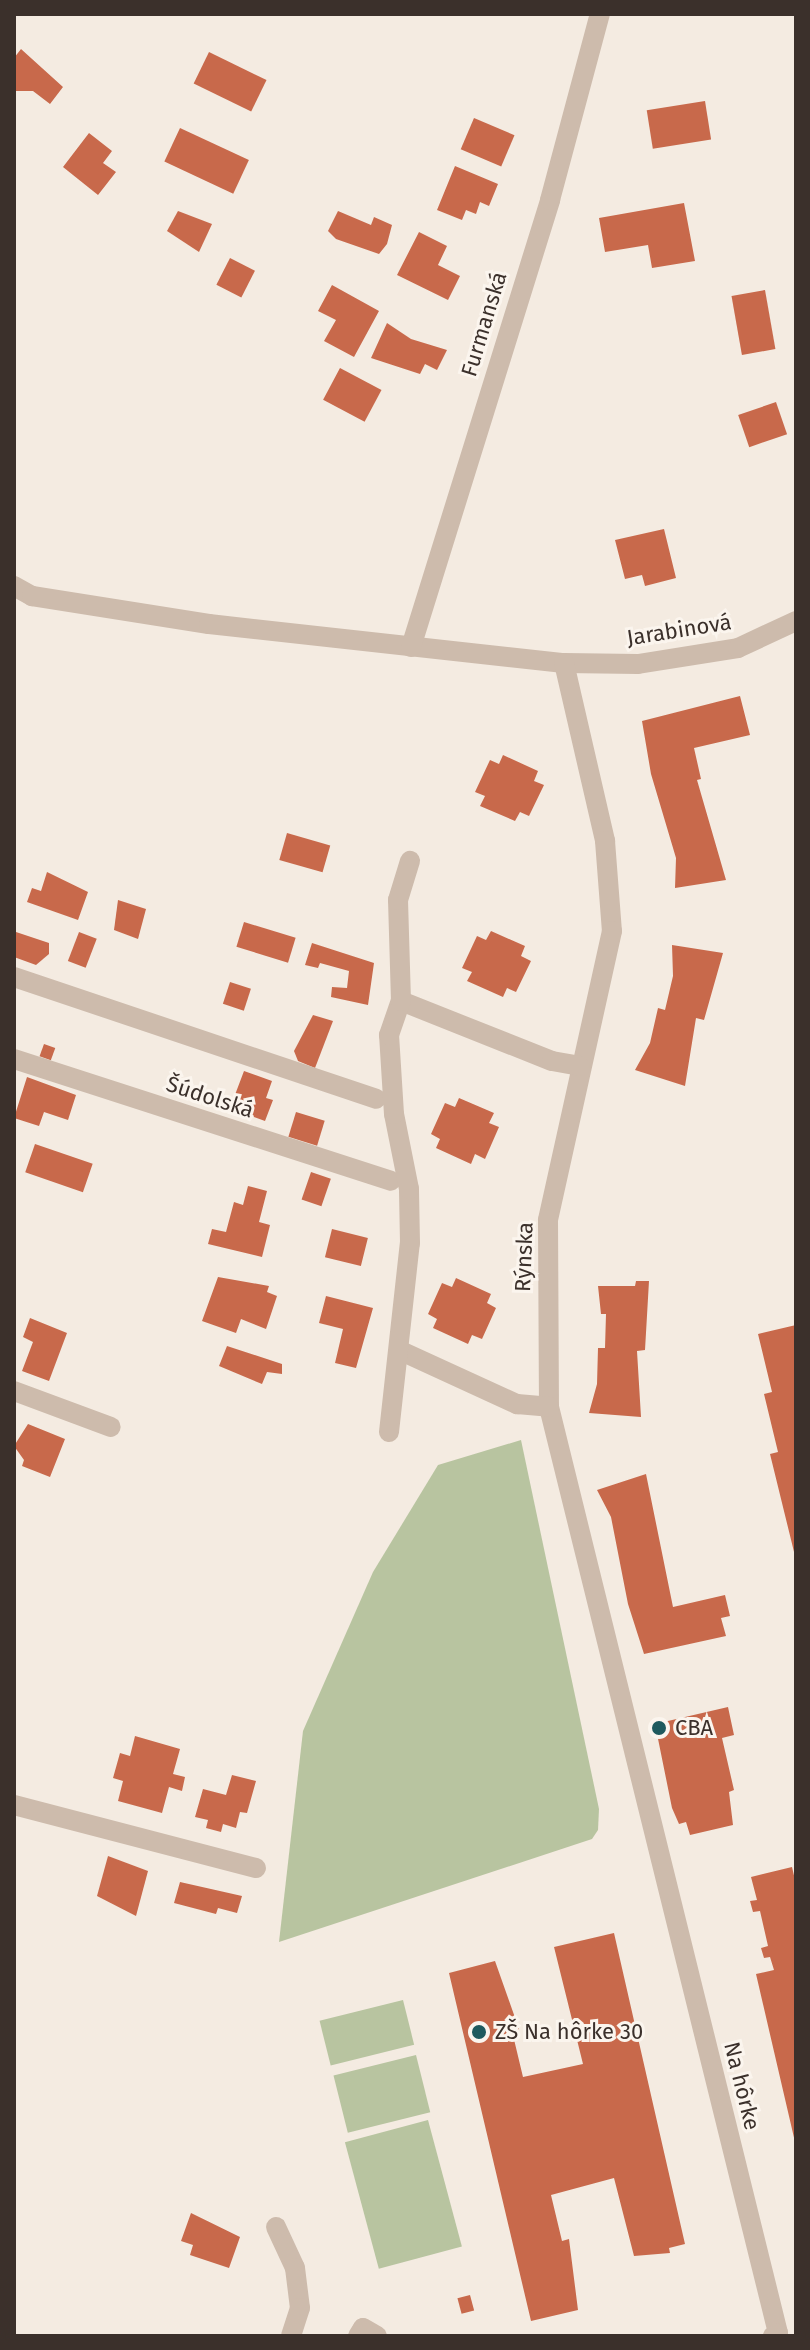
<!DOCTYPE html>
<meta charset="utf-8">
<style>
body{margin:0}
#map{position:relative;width:810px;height:2350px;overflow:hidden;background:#f4ebe1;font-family:"Fira Sans",sans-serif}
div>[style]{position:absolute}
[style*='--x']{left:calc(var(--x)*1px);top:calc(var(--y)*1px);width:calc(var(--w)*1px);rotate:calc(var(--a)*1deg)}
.green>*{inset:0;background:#b8c4a0;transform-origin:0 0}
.building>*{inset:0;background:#c8694b;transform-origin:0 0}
.minor>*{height:20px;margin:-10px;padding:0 10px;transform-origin:10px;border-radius:10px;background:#cdbbac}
.dots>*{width:22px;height:22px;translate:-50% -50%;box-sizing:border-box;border:4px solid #fbf5ee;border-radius:50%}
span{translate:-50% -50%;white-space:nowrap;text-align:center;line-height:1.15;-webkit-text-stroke:6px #fbf5ee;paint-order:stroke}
.street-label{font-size:22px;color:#3b302b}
.poi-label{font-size:22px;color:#3b302b}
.left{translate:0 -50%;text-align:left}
.frame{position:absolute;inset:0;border:16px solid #3b302b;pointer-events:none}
</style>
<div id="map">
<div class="green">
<div style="clip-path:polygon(521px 1440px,599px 1809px,598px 1830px,592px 1839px,279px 1942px,303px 1731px,373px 1572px,438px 1465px)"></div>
<div style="left:403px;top:2000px;width:46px;height:86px;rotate:76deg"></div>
<div style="left:416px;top:2055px;width:59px;height:85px;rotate:76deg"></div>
<div style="left:428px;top:2120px;width:131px;height:86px;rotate:75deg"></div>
</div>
<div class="building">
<div style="clip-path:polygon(21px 49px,63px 87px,50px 104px,33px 91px,14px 91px,14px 58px)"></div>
<div style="left:209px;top:52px;width:64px;height:35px;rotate:26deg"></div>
<div style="left:705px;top:101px;width:39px;height:59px;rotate:81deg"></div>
<div style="left:474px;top:118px;width:44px;height:34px;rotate:23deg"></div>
<div style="left:180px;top:128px;width:76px;height:37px;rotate:25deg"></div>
<div style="clip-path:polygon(89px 133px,112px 151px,103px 163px,116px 172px,98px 195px,63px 167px)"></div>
<div style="clip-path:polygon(455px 166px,498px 184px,489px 206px,480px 202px,476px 214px,466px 210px,462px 220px,437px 210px)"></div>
<div style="clip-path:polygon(684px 203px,695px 261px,652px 268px,648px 245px,605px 252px,599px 218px)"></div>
<div style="clip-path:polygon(178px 211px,212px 224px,199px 252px,167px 231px)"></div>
<div style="clip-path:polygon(338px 211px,371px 225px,374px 217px,392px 225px,387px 244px,379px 254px,336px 239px,328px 231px)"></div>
<div style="clip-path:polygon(419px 232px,447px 246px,438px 265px,460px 276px,448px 300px,397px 275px)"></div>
<div style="left:230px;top:258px;width:28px;height:30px;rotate:27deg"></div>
<div style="clip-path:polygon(332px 285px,379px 311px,354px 357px,324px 341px,336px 320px,318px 311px)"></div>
<div style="left:765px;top:290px;width:60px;height:34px;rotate:80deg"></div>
<div style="clip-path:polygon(387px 323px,411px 339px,447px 350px,437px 370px,425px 364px,420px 374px,371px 358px)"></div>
<div style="left:340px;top:368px;width:47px;height:36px;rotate:28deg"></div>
<div style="left:776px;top:402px;width:34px;height:40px;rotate:71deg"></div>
<div style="clip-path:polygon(664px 529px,676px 578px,645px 586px,642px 575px,625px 579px,615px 540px)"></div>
<div style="clip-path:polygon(740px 696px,750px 735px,694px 748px,701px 779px,697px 780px,726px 880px,675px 888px,676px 858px,651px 774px,642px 721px)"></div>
<div style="clip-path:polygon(503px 755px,538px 771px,534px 781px,544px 785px,529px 816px,520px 812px,515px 821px,480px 806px,485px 796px,475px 792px,490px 760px,499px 764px)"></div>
<div style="left:287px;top:833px;width:45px;height:28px;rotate:16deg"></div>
<div style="clip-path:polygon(47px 872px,88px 892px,78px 920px,27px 902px,32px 888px,41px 891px)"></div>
<div style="clip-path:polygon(118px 900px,146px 909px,138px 939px,114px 930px)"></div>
<div style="left:244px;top:922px;width:54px;height:26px;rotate:17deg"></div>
<div style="clip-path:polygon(491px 931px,525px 946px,521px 956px,531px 961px,516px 992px,507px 988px,503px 997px,467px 981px,472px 972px,462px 968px,477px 936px,486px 940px)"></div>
<div style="clip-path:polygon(16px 932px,49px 943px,49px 954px,36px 965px,14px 957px)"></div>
<div style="left:79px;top:932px;width:19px;height:31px;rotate:21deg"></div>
<div style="clip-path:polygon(312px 943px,374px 963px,368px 1005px,331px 997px,332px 987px,347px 988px,349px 971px,320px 963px,318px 968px,305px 965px)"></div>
<div style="clip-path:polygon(672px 945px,723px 953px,704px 1020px,696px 1018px,685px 1086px,635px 1070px,650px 1043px,658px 1008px,665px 1010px,673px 976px)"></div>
<div style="left:230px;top:982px;width:22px;height:23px;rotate:18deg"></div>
<div style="clip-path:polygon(313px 1015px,333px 1021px,315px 1068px,298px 1061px,294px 1051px)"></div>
<div style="left:44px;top:1044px;width:12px;height:13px;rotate:20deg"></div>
<div style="clip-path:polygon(244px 1071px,272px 1081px,266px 1098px,273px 1100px,265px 1121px,230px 1108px)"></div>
<div style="clip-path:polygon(27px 1077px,76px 1095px,68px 1120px,44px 1112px,39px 1126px,14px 1118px)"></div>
<div style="clip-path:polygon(459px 1098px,494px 1113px,489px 1123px,499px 1127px,485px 1159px,475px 1154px,471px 1164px,436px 1148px,440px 1139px,431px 1134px,445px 1103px,455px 1107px)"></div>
<div style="left:296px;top:1112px;width:30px;height:26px;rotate:17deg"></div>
<div style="left:35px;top:1144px;width:61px;height:30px;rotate:19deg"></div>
<div style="left:311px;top:1172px;width:21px;height:29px;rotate:19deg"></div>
<div style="clip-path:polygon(248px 1186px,267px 1191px,259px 1222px,270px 1225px,262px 1257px,208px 1244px,212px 1229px,226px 1232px,234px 1202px,243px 1205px)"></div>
<div style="left:332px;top:1229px;width:37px;height:29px;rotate:14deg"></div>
<div style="clip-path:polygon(218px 1277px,269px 1286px,267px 1292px,277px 1296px,266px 1329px,241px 1319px,236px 1333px,202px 1321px)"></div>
<div style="clip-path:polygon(456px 1278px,491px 1294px,487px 1303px,496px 1308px,482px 1339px,472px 1335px,468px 1344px,433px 1328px,437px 1319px,428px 1314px,442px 1283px,452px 1287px)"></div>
<div style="clip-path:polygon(636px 1281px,649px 1281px,645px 1350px,637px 1351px,641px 1417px,589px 1413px,597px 1384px,598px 1348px,605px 1348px,606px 1314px,601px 1314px,598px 1286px,635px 1286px)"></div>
<div style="clip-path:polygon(326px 1296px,373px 1308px,356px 1368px,335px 1363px,343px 1329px,319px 1323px)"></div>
<div style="clip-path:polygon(30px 1318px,67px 1333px,49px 1381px,22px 1371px,33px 1342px,23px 1337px)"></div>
<div style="clip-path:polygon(796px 1325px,796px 1556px,795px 1556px,770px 1454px,778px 1452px,764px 1394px,772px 1392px,758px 1334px)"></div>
<div style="clip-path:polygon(227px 1346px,282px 1364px,282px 1374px,267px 1372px,262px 1384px,219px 1366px)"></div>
<div style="clip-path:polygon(28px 1424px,65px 1439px,50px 1477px,22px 1466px,24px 1460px,14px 1446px)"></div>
<div style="clip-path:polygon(646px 1474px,673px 1607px,725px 1595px,730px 1616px,721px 1618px,726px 1636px,644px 1654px,628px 1604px,611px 1517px,597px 1490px)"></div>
<div style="clip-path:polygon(728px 1707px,734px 1735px,722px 1738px,734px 1790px,729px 1792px,733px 1825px,690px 1835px,686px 1822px,679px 1824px,672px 1808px,655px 1724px)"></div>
<div style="clip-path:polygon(135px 1736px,180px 1749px,173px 1774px,185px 1777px,182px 1791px,169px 1787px,162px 1813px,118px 1801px,123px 1781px,113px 1778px,120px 1753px,130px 1756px)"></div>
<div style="clip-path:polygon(232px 1775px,256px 1781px,247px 1813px,240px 1812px,236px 1828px,223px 1824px,221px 1832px,206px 1828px,208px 1820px,195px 1817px,203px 1789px,226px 1795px)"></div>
<div style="clip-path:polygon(108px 1856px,148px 1871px,136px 1916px,97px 1896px)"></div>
<div style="clip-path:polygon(792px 1867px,796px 1884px,795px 2142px,756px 1974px,774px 1970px,770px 1957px,764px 1958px,761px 1948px,768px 1946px,760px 1911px,753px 1912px,750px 1901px,757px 1900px,751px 1877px)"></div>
<div style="clip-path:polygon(180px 1882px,242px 1896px,237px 1913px,218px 1908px,216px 1914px,174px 1903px)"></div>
<div style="clip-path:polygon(614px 1933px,685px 2244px,669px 2248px,670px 2253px,634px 2256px,614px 2178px,551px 2195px,562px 2241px,569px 2239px,578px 2310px,531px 2321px,449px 1973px,495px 1961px,519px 2029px,512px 2031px,523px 2077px,583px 2064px,554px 1947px)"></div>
<div style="clip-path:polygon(191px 2213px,240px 2237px,229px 2268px,190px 2255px,193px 2245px,181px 2241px)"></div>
<div style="left:470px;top:2295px;width:16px;height:13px;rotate:75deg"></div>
</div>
<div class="minor">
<div style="--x:14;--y:586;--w:21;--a:29"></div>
<div style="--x:32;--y:596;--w:179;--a:9"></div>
<div style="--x:209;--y:624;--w:357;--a:6.3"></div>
<div style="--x:564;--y:663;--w:74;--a:0.8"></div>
<div style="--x:638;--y:664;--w:101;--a:-9.1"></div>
<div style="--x:738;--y:648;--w:64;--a:-25"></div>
<div style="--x:411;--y:647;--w:468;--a:-72.7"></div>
<div style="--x:550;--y:200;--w:193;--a:-75"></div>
<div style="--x:564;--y:663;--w:183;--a:77"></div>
<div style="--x:605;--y:841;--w:90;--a:85.6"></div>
<div style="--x:612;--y:931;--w:296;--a:102.5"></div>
<div style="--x:548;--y:1220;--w:187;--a:89.7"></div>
<div style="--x:549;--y:1407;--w:954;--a:76.11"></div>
<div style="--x:778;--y:2333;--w:6;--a:149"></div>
<div style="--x:14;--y:977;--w:382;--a:18.6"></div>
<div style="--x:401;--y:1001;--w:162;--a:21.7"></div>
<div style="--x:552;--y:1061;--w:28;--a:10"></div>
<div style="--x:14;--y:1059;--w:396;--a:17.9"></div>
<div style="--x:401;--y:1351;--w:128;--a:24.6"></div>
<div style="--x:517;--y:1404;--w:32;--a:5"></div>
<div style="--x:14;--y:1391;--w:103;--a:20.4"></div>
<div style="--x:389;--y:1432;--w:190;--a:-83.7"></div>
<div style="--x:410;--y:1243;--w:54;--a:-91.1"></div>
<div style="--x:409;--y:1189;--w:76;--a:-101.3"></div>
<div style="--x:394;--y:1114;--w:79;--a:-93.6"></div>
<div style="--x:389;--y:1035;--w:36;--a:-71"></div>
<div style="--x:401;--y:1001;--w:101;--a:-91.7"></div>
<div style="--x:398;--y:900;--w:41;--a:-72.9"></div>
<div style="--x:14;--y:1805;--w:250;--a:14.6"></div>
<div style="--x:276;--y:2227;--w:45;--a:65.1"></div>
<div style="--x:295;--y:2268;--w:40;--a:82.9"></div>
<div style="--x:300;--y:2308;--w:29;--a:108"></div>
<div style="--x:358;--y:2336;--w:9;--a:-58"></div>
<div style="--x:363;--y:2328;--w:16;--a:30"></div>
</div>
<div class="dots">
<div style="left:659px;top:1728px;background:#1f5a5e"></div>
<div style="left:479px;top:2032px;background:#1f5a5e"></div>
</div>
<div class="street-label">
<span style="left:484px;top:324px;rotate:-73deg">Furmanská</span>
<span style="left:679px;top:630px;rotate:-9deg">Jarabinová</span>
<span style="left:210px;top:1097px;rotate:18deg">Šúdolská</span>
<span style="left:524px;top:1257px;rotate:-88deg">Rýnska</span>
<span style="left:742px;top:2086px;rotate:76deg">Na hôrke</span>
</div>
<div class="poi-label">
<span class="left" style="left:675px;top:1728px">CBA</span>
<span class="left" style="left:495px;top:2032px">ZŠ Na hôrke 30</span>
</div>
<div class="frame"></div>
</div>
